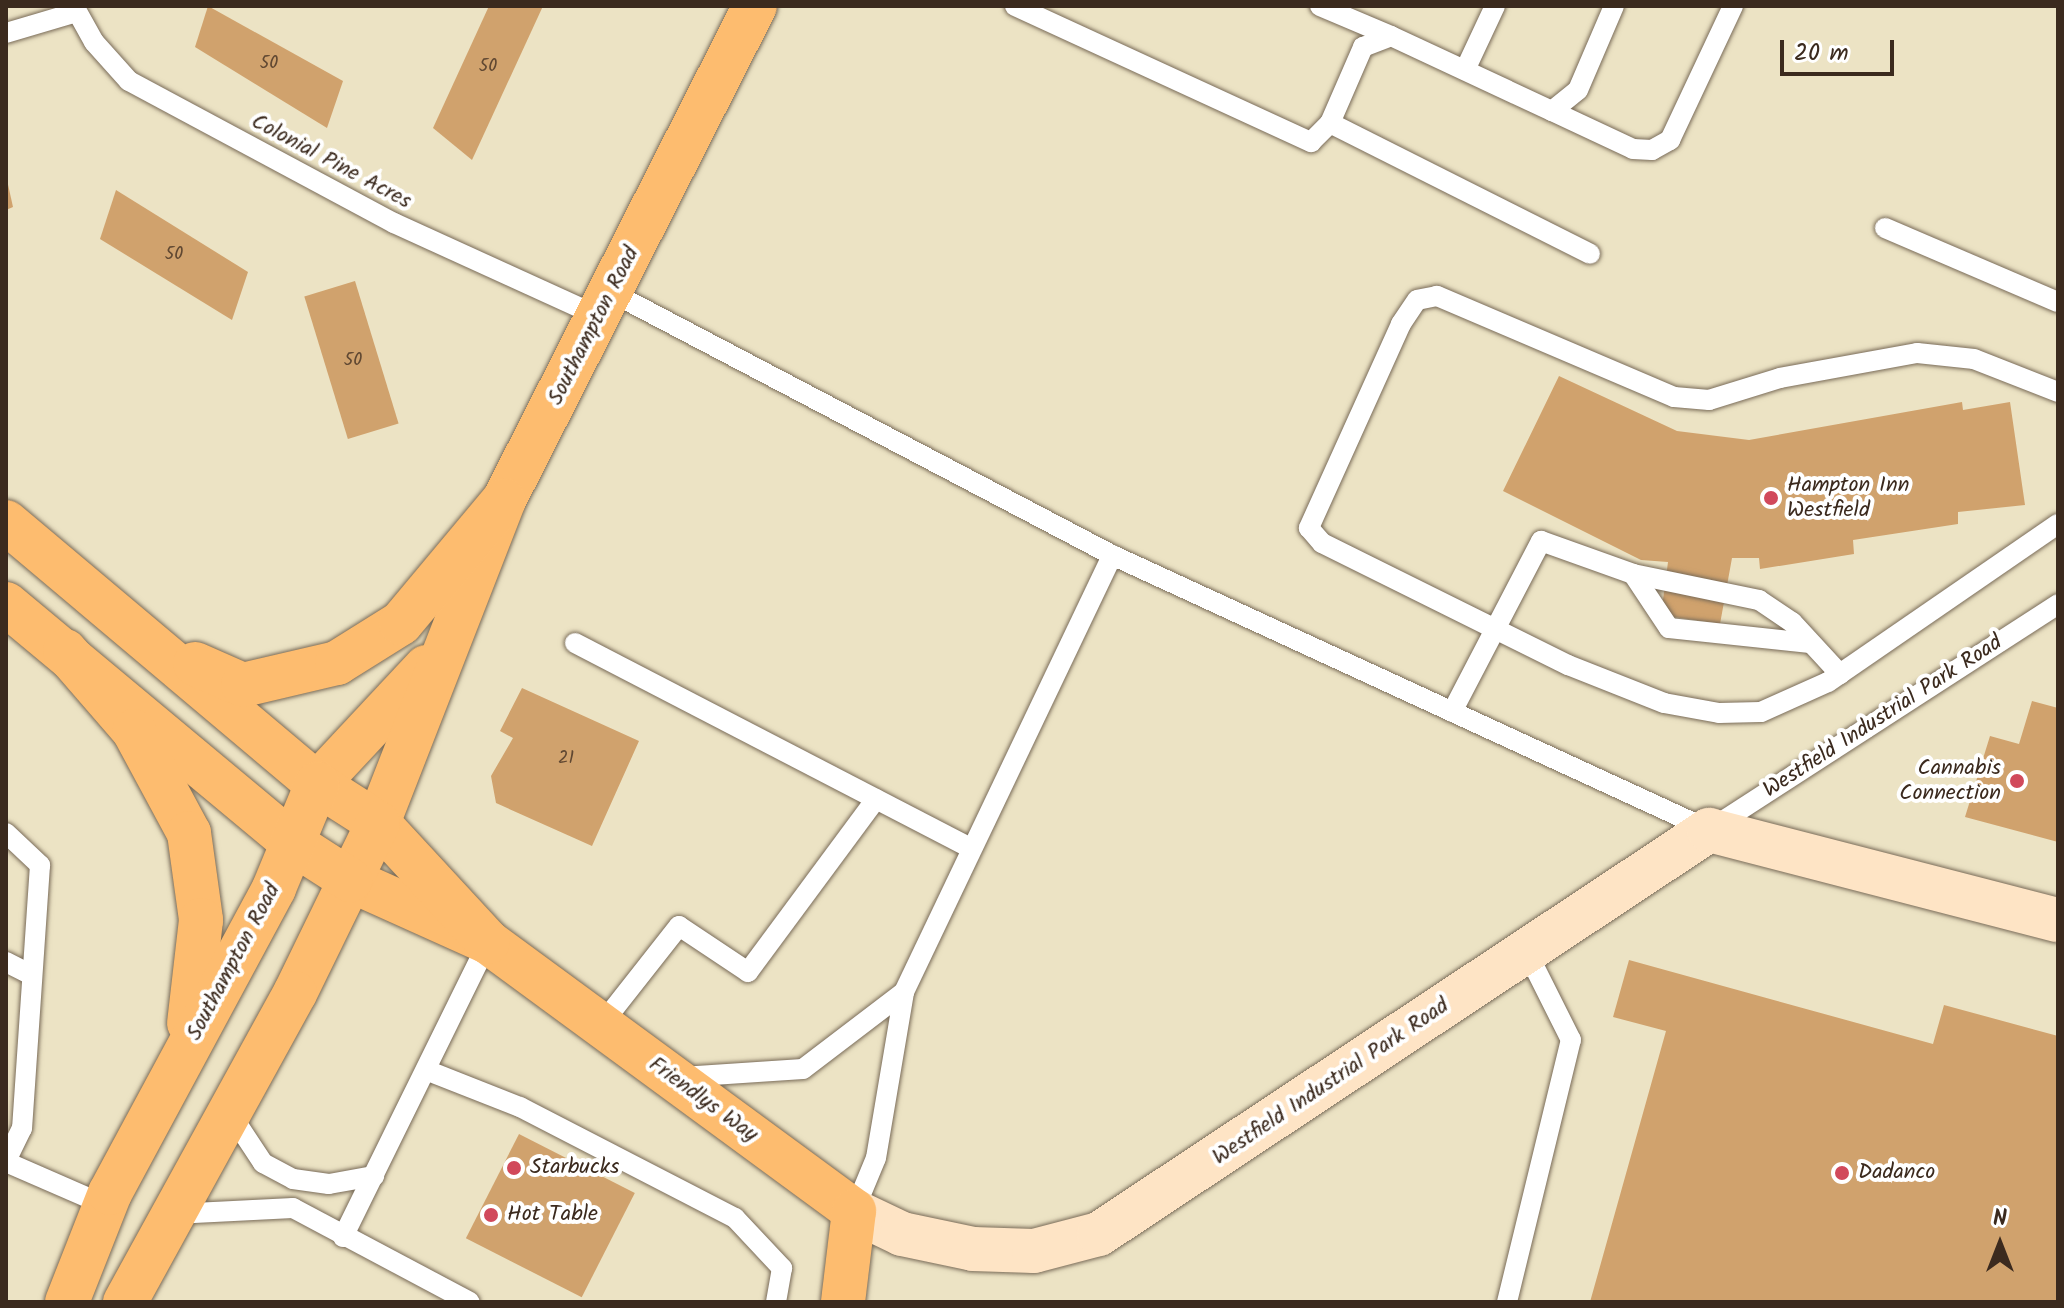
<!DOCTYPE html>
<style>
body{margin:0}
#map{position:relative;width:2064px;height:1308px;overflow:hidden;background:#ece3c4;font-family:Kalam,sans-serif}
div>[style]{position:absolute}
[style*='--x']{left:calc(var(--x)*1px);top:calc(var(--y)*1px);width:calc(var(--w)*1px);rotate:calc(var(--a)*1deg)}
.building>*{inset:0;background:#d0a26d;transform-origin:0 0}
.roads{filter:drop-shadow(0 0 2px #796b58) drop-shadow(0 0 2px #796b58)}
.lane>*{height:20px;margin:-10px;padding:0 10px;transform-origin:10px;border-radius:10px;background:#fff}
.secondary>*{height:44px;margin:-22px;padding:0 22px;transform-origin:22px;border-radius:22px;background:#fee4c5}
.primary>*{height:44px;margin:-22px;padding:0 22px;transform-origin:22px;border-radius:22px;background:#fdbc6f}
.highway>*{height:44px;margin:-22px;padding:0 22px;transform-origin:22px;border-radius:22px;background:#fdbc6f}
.dots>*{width:22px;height:22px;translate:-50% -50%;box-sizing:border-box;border:4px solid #fff;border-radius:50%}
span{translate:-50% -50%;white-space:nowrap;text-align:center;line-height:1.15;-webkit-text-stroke:8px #fff;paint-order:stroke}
.number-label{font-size:18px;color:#604832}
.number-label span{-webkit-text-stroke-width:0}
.street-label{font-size:22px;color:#3b2a1e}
.poi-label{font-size:22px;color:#3b2a1e}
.left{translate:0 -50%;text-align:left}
.right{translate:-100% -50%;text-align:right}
.frame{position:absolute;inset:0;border:8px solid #3b2a1e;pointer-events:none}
.north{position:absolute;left:1960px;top:1204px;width:80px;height:80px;-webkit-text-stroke:6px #fff;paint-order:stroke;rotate:0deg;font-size:22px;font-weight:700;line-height:32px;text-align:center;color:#3b2a1e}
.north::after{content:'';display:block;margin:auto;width:28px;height:36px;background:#3b2a1e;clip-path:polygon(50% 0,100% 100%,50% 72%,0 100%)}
.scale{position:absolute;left:1780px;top:40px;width:114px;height:36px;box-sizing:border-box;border:4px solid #3b2a1e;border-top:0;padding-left:10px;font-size:24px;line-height:28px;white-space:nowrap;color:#3b2a1e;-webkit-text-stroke:6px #fff;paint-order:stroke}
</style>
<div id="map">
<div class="building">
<div style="clip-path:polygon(208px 6px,343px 81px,327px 128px,195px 47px)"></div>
<div style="clip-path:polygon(489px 6px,543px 6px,472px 160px,433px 128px)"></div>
<div style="clip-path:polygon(7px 180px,13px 207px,6px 210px,6px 181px)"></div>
<div style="clip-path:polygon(116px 190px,248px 272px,232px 320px,100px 239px)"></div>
<div style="left:355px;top:281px;width:149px;height:53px;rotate:73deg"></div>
<div style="clip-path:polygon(1559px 376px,1677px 431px,1749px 440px,1962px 402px,1963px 410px,2010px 402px,2025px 505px,1958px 512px,1958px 524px,1853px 540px,1854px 554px,1760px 569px,1759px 558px,1732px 558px,1720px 624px,1661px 615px,1668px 562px,1641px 560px,1503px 491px)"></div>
<div style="clip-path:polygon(522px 688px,639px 741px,592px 846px,496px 803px,491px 776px,513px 738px,500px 731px)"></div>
<div style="clip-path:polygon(2032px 701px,2058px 708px,2058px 842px,1965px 817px,1990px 736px,2019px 744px)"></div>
<div style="clip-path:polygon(1629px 960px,1933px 1044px,1944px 1005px,2058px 1036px,2058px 1302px,1590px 1302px,1666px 1031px,1613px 1017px)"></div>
<div style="left:519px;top:1134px;width:130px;height:117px;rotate:27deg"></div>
</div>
<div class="roads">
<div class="lane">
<div style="--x:74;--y:6;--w:41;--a:60.9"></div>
<div style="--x:94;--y:42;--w:52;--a:48.1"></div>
<div style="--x:129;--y:81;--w:301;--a:28.2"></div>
<div style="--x:394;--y:223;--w:226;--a:24.5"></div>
<div style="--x:1015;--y:6;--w:326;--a:24.7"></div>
<div style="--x:1311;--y:142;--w:27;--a:-45"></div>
<div style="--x:1330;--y:123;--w:83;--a:-66.5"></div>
<div style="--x:1363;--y:47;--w:30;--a:-21"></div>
<div style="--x:1391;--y:36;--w:178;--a:25"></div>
<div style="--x:1552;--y:111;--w:33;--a:-39"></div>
<div style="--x:1578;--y:90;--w:91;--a:-66.8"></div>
<div style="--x:1320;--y:6;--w:77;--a:22.9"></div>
<div style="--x:6;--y:33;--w:74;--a:-16.5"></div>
<div style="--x:1465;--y:70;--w:71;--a:-64.9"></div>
<div style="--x:1552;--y:111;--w:89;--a:25.1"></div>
<div style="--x:1633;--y:149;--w:19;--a:3"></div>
<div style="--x:1652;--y:150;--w:21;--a:-29"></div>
<div style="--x:1670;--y:140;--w:148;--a:-64.8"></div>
<div style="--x:1330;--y:123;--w:291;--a:26.7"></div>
<div style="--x:1885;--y:228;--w:188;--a:23.2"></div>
<div style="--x:611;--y:292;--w:566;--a:27.7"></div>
<div style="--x:1112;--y:555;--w:657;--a:24.73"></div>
<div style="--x:1709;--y:830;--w:416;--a:-32.9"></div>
<div style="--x:2058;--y:392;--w:90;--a:-158.6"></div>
<div style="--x:1974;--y:359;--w:57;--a:-174"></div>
<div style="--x:1917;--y:353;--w:139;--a:169.7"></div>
<div style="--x:1780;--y:378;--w:74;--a:162.8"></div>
<div style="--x:1709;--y:400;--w:35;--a:-175"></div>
<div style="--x:1674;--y:397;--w:258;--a:-156.9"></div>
<div style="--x:1437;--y:296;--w:20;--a:169"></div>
<div style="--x:1417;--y:300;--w:29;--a:124"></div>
<div style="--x:1401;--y:324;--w:224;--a:114.3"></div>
<div style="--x:1309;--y:528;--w:20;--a:49"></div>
<div style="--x:1322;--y:543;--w:275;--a:26.4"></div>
<div style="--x:1568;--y:665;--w:103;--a:21.6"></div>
<div style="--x:1664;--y:703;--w:56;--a:10.3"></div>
<div style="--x:1719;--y:713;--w:42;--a:-1.4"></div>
<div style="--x:1761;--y:712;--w:73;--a:-24.1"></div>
<div style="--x:1828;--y:682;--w:279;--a:-34.5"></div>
<div style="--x:1633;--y:574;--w:65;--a:56.3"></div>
<div style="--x:1669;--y:628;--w:142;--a:6.1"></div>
<div style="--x:575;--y:643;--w:445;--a:27.4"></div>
<div style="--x:1452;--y:712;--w:193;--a:-62.5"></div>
<div style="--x:1541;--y:541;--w:98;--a:19.7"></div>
<div style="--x:1633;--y:574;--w:129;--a:11.7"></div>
<div style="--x:1759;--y:600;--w:40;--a:34"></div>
<div style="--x:1792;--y:622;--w:71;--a:47.3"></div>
<div style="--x:6;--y:833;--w:47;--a:43.3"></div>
<div style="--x:40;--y:865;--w:264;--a:93.9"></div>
<div style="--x:22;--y:1128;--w:37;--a:116"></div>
<div style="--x:6;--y:962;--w:29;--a:27"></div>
<div style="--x:601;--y:1025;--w:126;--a:-51.8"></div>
<div style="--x:679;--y:926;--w:83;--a:33.7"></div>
<div style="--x:748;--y:972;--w:215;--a:-53.5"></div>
<div style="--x:426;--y:1070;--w:101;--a:21.5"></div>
<div style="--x:520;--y:1107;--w:242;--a:27.3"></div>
<div style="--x:735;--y:1218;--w:69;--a:46.8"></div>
<div style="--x:782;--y:1268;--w:35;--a:100"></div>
<div style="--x:682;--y:1077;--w:121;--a:-3.8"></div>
<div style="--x:803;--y:1069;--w:127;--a:-37.3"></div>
<div style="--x:230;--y:1113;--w:60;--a:56.6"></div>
<div style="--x:263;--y:1163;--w:34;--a:28"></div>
<div style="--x:293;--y:1179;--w:36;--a:8"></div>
<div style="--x:329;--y:1184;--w:46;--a:-10.1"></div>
<div style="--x:6;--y:1162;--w:108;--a:23.5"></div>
<div style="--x:854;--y:1211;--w:57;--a:-67.5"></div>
<div style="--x:876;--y:1158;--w:168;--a:-80.4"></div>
<div style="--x:904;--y:992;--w:484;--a:-64.5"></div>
<div style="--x:174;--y:1214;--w:119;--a:-2.9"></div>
<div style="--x:293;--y:1208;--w:200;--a:28"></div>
<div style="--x:343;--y:1237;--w:329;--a:-63.8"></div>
<div style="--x:1507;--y:1302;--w:270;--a:-76.3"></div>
<div style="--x:1571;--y:1040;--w:101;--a:-116.6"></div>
</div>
<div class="secondary">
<div style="--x:854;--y:1211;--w:53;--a:25.6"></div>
<div style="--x:902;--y:1234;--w:73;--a:11.9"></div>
<div style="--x:973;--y:1249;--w:61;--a:1.9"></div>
<div style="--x:1034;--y:1251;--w:67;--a:-14.7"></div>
<div style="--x:1099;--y:1234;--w:732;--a:-33.52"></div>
<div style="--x:1709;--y:830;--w:360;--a:14.5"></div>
</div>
<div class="primary">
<div style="--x:317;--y:784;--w:160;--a:-47"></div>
<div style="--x:350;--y:880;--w:151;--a:24.2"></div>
<div style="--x:488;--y:942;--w:454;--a:36.3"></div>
<div style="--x:854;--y:1211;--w:92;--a:96.9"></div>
<div style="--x:488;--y:942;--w:162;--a:-132.7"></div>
<div style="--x:378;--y:823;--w:347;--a:-68.7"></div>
<div style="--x:504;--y:500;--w:554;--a:-63.07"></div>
</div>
<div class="highway">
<div style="--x:6;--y:522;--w:407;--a:40.1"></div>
<div style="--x:317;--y:784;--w:72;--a:32.6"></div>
<div style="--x:378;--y:823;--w:189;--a:116"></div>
<div style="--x:295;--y:993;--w:353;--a:118.8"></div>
<div style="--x:6;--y:604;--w:375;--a:39.8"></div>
<div style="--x:294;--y:844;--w:67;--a:32.7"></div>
<div style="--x:65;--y:651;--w:106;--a:49.2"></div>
<div style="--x:134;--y:731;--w:116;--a:61.7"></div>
<div style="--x:189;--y:833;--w:88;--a:82.1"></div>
<div style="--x:201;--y:920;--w:104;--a:96.6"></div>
<div style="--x:195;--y:664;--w:52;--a:23.6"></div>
<div style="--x:243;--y:685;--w:97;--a:-13.2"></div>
<div style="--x:337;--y:663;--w:75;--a:-32"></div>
<div style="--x:401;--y:623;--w:160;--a:-50.1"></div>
<div style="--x:67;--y:1302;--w:117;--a:-68.5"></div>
<div style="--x:110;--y:1193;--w:346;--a:-61.7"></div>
<div style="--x:274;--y:888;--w:113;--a:-67.5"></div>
</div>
</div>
<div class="dots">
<div style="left:1771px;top:498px;background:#d1495b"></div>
<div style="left:2017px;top:781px;background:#d1495b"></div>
<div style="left:514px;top:1168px;background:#d1495b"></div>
<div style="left:1842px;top:1173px;background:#d1495b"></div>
<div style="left:491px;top:1215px;background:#d1495b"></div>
</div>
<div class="number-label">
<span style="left:269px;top:64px">50</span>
<span style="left:488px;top:67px">50</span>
<span style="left:174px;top:255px">50</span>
<span style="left:353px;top:361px">50</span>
<span style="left:566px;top:759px">21</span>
</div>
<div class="street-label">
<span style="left:331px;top:162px;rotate:28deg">Colonial Pine Acres</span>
<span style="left:594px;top:326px;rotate:-63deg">Southampton Road</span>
<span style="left:1883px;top:717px;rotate:-33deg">Westfield Industrial Park Road</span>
<span style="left:234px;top:962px;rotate:-62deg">Southampton Road</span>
<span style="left:1331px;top:1082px;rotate:-34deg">Westfield Industrial Park Road</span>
<span style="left:703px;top:1100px;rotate:36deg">Friendlys Way</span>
</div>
<div class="poi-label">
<span class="left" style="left:1787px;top:498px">Hampton Inn<br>Westfield</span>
<span class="right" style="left:2001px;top:781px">Cannabis<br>Connection</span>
<span class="left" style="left:530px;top:1168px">Starbucks</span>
<span class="left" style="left:1858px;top:1173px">Dadanco</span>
<span class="left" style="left:507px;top:1215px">Hot Table</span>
</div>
<div class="frame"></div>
<div class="north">N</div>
<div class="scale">20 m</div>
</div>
